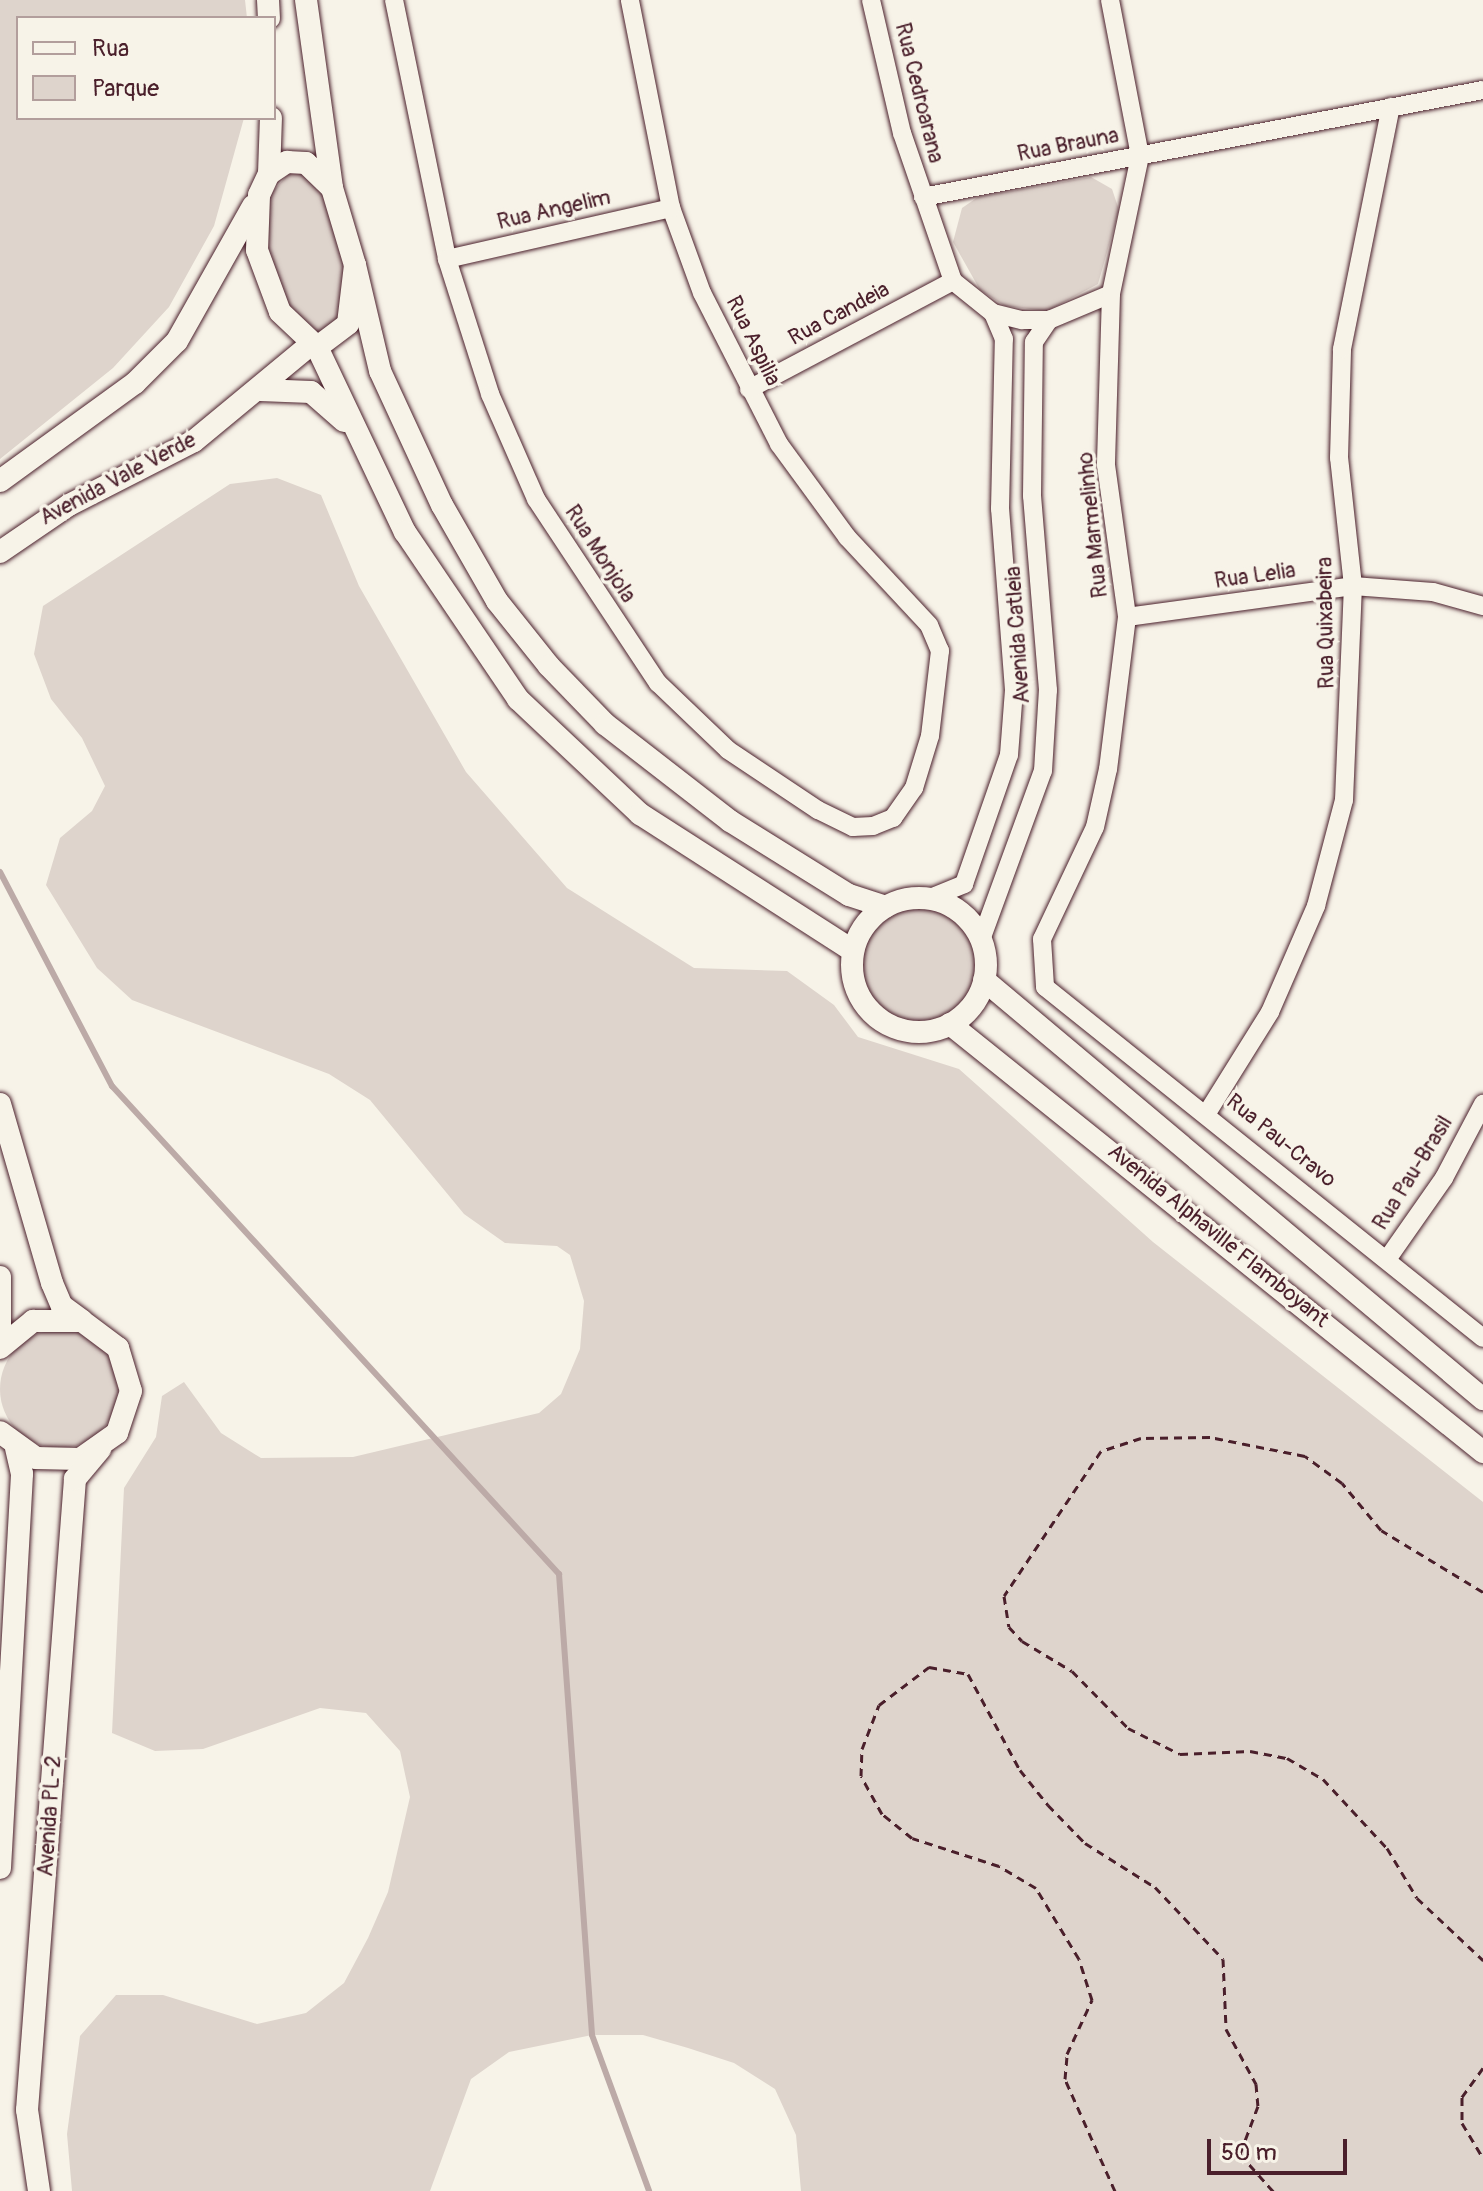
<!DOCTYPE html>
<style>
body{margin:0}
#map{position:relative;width:1483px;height:2191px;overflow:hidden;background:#f7f3e8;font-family:Pangolin,sans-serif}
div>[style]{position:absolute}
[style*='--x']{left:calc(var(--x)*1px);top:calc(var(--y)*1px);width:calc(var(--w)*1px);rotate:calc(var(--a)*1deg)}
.green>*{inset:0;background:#ded4cc}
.round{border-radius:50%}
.stream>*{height:6px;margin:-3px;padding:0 3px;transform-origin:3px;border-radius:3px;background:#bcaaa7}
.path>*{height:3px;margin-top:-1.5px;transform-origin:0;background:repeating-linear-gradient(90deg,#4a1f2b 0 8px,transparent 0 14px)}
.roads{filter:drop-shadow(0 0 2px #4a1f2b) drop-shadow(0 0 2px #4a1f2b)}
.minor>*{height:18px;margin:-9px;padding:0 9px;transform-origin:9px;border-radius:9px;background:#f7f3e8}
.tertiary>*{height:22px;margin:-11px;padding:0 11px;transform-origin:11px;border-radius:11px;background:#f7f3e8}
.tertiary>.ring{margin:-11px;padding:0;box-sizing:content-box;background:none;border:22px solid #f7f3e8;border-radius:50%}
span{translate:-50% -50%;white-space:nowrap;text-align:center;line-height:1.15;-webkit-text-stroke:7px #f7f3e8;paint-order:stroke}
.street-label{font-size:22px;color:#4a1f2b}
.legend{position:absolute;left:16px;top:16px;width:260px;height:104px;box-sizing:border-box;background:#f7f3e8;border:2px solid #b29e9c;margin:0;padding:10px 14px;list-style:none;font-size:24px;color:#4a1f2b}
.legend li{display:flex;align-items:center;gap:16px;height:40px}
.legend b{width:40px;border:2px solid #b29e9c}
.scale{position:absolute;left:1207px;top:2139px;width:140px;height:36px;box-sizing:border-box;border:4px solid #4a1f2b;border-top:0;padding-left:10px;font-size:24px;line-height:28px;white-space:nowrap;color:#4a1f2b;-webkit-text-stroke:6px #f7f3e8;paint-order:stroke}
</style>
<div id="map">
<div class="green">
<div style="clip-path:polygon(0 0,245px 0,247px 18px,18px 18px,18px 118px,244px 118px,214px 226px,169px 307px,113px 368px,0 459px)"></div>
<div style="clip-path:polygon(290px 172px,302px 173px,324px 194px,346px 265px,339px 320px,321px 335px,290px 313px,267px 248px,269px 196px)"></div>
<div style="clip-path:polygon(1091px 177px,1112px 189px,1119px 210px,1098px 284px,1047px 311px,1005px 306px,980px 290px,953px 242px,962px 208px,978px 197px)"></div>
<div style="clip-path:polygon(277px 478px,321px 495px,359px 586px,466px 772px,567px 888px,694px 968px,787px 971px,834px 1005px,858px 1037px,959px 1069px,1153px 1242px,1483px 1502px,1483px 2191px,801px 2191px,796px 2135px,775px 2089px,734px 2063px,688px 2048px,643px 2035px,592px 2035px,509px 2052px,471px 2079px,430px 2191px,72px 2191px,67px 2134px,80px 2036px,116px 1995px,163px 1995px,257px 2024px,306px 2013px,344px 1983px,368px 1938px,388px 1892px,410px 1797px,400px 1751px,366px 1713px,320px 1708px,203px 1749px,155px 1751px,112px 1733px,124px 1488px,156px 1437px,162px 1396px,184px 1382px,221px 1433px,261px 1458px,353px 1457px,539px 1413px,561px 1394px,580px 1349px,584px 1301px,570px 1255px,557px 1246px,505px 1243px,464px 1214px,370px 1100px,329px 1074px,132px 1000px,97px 968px,46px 885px,60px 838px,92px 811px,105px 786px,82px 738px,51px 699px,34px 654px,43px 606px,230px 484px)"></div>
<div class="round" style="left:861px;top:907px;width:116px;height:116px"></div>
<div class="round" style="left:0;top:1330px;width:118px;height:118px"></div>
</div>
<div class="stream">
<div style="--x:0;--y:872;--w:242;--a:62.4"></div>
<div style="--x:112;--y:1086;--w:662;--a:47.51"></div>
<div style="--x:559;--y:1574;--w:462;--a:85.9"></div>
<div style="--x:592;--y:2035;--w:166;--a:69.9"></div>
</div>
<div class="path">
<div style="--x:1483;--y:1592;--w:119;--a:-148.7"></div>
<div style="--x:1381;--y:1530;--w:61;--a:-129.7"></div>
<div style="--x:1342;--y:1483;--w:46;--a:-143.9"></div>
<div style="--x:1305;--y:1456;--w:97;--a:-168.7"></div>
<div style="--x:1210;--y:1437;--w:69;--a:179.2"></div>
<div style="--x:1141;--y:1438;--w:42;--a:162"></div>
<div style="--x:1101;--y:1451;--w:174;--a:123.8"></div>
<div style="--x:1004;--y:1596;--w:31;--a:81"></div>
<div style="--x:1009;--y:1627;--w:19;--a:47"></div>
<div style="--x:1022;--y:1641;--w:58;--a:31"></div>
<div style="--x:1072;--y:1671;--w:80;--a:45.5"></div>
<div style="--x:1128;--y:1728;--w:58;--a:26.6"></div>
<div style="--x:1180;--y:1754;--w:70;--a:-2.5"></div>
<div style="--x:1250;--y:1751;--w:38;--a:11"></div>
<div style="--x:1287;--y:1758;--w:42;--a:30.3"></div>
<div style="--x:1323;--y:1779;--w:94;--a:47.2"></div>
<div style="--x:1387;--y:1848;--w:58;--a:59"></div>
<div style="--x:1417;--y:1898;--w:91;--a:43.2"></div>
<div style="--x:1483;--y:2068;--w:36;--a:126"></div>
<div style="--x:1462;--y:2097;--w:26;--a:90"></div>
<div style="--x:1462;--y:2123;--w:41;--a:59"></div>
<div style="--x:1115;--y:2191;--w:123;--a:-114.1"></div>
<div style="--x:1065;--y:2079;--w:25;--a:-85"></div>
<div style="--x:1067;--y:2054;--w:60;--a:-65.2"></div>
<div style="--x:1092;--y:2000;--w:43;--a:-107.6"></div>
<div style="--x:1079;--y:1959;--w:83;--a:-121.2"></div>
<div style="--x:1036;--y:1888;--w:43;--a:-149.3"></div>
<div style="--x:999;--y:1866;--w:91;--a:-162.2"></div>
<div style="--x:912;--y:1838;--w:38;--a:-141"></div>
<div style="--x:882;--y:1814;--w:43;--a:-118.9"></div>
<div style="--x:861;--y:1776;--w:27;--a:-88"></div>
<div style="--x:862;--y:1749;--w:47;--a:-68.9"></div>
<div style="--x:879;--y:1705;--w:63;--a:-37.2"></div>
<div style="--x:929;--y:1667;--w:40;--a:10"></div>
<div style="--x:968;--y:1674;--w:109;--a:61.6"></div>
<div style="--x:1020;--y:1770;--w:45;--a:51.3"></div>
<div style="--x:1048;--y:1805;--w:53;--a:45.8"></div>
<div style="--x:1085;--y:1843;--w:83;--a:32.2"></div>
<div style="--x:1155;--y:1887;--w:99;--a:46.6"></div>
<div style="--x:1223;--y:1959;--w:70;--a:87.5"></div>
<div style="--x:1226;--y:2029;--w:63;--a:61.4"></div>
<div style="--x:1256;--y:2084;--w:22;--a:85"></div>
<div style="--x:1258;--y:2106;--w:51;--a:110.6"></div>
<div style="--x:1240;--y:2154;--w:50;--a:48.3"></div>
</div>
<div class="roads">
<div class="minor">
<div style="--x:394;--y:0;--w:264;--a:78.4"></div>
<div style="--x:447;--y:259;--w:142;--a:72.3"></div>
<div style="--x:490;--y:394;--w:115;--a:66.3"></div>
<div style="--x:536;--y:499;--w:221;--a:56.5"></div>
<div style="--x:658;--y:683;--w:97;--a:43.7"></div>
<div style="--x:728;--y:750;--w:108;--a:33.7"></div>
<div style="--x:818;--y:810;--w:39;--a:26"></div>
<div style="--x:853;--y:827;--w:20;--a:-3"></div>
<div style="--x:873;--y:826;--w:22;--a:-22"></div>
<div style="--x:893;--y:818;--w:37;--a:-55"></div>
<div style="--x:914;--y:788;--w:54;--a:-72.9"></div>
<div style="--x:930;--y:736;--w:86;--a:-83.3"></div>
<div style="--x:940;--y:651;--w:28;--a:-113"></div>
<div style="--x:929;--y:625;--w:120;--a:-133"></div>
<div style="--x:847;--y:537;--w:115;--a:-126.2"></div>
<div style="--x:779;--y:444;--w:169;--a:-117"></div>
<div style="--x:702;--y:293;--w:90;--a:-110"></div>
<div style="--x:671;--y:208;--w:212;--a:-101.2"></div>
<div style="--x:871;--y:0;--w:137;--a:76.9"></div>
<div style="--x:902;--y:133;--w:157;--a:71"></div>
<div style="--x:953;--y:281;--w:51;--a:38.7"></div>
<div style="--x:993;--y:313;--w:30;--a:14"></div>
<div style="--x:1022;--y:320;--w:27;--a:0"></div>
<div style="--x:1049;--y:320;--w:67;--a:-22.8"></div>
<div style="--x:1110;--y:0;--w:159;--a:79.1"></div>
<div style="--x:1140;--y:156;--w:141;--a:101.9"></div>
<div style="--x:1111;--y:294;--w:171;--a:91.7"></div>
<div style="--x:1106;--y:465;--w:153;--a:82.1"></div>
<div style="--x:1127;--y:617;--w:153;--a:97.1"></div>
<div style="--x:1108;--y:769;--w:59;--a:102.6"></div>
<div style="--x:1095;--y:827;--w:124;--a:115.3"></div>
<div style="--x:1042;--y:939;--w:48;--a:86.4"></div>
<div style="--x:1045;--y:987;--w:561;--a:38.71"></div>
<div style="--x:923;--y:197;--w:570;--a:-10.82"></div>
<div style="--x:447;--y:259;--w:230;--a:-12.8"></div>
<div style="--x:749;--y:389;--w:231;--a:-27.9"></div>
<div style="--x:1127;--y:617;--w:228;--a:-7.8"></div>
<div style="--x:1353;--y:586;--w:80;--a:4.3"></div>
<div style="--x:1433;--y:592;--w:52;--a:15.6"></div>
<div style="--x:930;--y:898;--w:37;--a:-22"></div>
<div style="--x:964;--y:884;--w:137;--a:-70.8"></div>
<div style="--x:1009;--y:755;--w:65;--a:-85.6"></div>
<div style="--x:1014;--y:690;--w:182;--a:-94.4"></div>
<div style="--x:1000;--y:509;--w:170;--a:-88.7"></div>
<div style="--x:1004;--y:339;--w:28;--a:-113"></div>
<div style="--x:981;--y:940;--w:180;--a:-69.9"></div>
<div style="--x:1043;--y:771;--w:81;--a:-86.5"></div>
<div style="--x:1048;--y:690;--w:195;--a:-94.7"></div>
<div style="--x:1032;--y:496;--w:154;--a:-89.3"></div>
<div style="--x:1034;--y:342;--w:27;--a:-56"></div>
<div style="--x:1207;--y:1113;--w:119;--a:-58"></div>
<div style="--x:1270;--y:1012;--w:116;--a:-66.5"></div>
<div style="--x:1316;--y:906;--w:110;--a:-75.2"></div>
<div style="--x:1344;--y:800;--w:214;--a:-87.6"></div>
<div style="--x:1353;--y:586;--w:129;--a:-96.2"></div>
<div style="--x:1339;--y:458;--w:109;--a:-88.4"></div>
<div style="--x:1342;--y:349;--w:247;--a:-78.6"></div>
<div style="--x:1388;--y:1258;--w:98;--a:-55"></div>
<div style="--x:1444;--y:1178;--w:84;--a:-62.2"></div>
</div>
<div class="tertiary">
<div style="--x:268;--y:0;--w:18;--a:87"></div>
<div style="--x:306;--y:0;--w:189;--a:82.1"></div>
<div style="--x:287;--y:162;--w:19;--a:3"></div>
<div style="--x:306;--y:163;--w:36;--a:44"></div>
<div style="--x:332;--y:188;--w:80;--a:73.4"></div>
<div style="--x:355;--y:265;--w:59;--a:96.8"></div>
<div style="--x:348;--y:324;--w:39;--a:143"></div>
<div style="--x:317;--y:347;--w:51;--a:-136.6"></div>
<div style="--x:280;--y:312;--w:66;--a:-110.4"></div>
<div style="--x:257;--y:250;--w:55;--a:-87.9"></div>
<div style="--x:259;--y:195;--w:23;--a:-65"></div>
<div style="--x:269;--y:174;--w:22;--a:-34"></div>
<div style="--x:269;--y:174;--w:56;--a:-88"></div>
<div style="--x:355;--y:265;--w:109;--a:76.7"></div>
<div style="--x:380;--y:371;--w:148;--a:65.2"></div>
<div style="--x:442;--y:505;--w:111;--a:60.2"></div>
<div style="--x:497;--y:601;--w:83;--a:51.3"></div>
<div style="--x:549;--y:666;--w:81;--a:46"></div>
<div style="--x:605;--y:724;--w:158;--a:37.8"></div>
<div style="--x:730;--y:821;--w:140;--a:31.9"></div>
<div style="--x:849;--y:895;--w:38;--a:18"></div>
<div style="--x:317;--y:347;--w:205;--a:64.6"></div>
<div style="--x:405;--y:532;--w:202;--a:55.9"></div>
<div style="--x:518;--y:699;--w:168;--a:43.3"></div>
<div style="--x:640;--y:814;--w:253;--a:32.7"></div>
<div style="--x:260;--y:390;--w:51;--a:2.2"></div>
<div style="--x:311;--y:392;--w:44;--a:41.3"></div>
<div style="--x:0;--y:481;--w:167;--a:-36"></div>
<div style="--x:135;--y:383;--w:59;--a:-45"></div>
<div style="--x:177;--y:341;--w:155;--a:-60.6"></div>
<div style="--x:0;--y:552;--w:83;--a:-34.3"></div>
<div style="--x:69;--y:505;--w:140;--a:-27.1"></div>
<div style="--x:194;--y:441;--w:151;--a:-39.6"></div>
<div class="ring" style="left:852px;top:898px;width:112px;height:112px"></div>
<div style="--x:984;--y:980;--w:652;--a:40.02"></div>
<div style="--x:950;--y:1024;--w:684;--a:38.76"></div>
<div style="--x:0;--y:1104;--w:186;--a:73.8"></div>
<div style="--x:52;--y:1283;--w:25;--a:67"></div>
<div style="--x:62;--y:1306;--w:24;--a:36"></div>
<div style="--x:0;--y:1277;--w:57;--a:90"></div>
<div style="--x:0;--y:1348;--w:43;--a:-39.3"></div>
<div style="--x:33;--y:1321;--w:49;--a:0"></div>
<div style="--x:82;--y:1321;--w:45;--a:36.9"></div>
<div style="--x:118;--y:1348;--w:45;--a:73.2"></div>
<div style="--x:131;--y:1391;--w:44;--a:108.4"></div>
<div style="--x:117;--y:1433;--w:45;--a:144.9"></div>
<div style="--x:80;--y:1459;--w:44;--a:-178.7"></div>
<div style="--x:36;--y:1458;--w:44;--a:-144.2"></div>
<div style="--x:0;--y:1868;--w:395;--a:-86.8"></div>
<div style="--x:22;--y:1474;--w:27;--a:-103"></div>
<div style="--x:39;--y:2191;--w:82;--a:-98.4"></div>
<div style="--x:27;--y:2110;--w:633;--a:-85.65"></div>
<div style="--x:75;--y:1479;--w:39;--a:-50"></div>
</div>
</div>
<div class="street-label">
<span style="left:919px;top:93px;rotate:76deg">Rua Cedroarana</span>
<span style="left:1068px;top:145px;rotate:-11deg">Rua Brauna</span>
<span style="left:554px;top:210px;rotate:-13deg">Rua Angelim</span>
<span style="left:839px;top:314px;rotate:-28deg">Rua Candeia</span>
<span style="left:753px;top:341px;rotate:64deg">Rua Aspilia</span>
<span style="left:118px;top:479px;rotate:-28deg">Avenida Vale Verde</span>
<span style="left:1093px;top:525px;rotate:-96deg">Rua Marmelinho</span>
<span style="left:600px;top:554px;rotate:57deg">Rua Monjola</span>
<span style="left:1255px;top:576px;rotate:-8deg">Rua Lelia</span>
<span style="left:1326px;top:623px;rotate:-91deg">Rua Quixabeira</span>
<span style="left:1018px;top:635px;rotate:-94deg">Avenida Catleia</span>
<span style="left:1281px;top:1141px;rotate:39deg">Rua Pau-Cravo</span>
<span style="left:1413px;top:1173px;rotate:-58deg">Rua Pau-Brasil</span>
<span style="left:1218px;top:1236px;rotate:39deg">Avenida Alphaville Flamboyant</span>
<span style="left:50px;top:1816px;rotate:-86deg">Avenida PL-2</span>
</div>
<ul class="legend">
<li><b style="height:10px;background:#f7f3e8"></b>Rua</li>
<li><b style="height:22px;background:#ded4cc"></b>Parque</li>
</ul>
<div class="scale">50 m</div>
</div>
